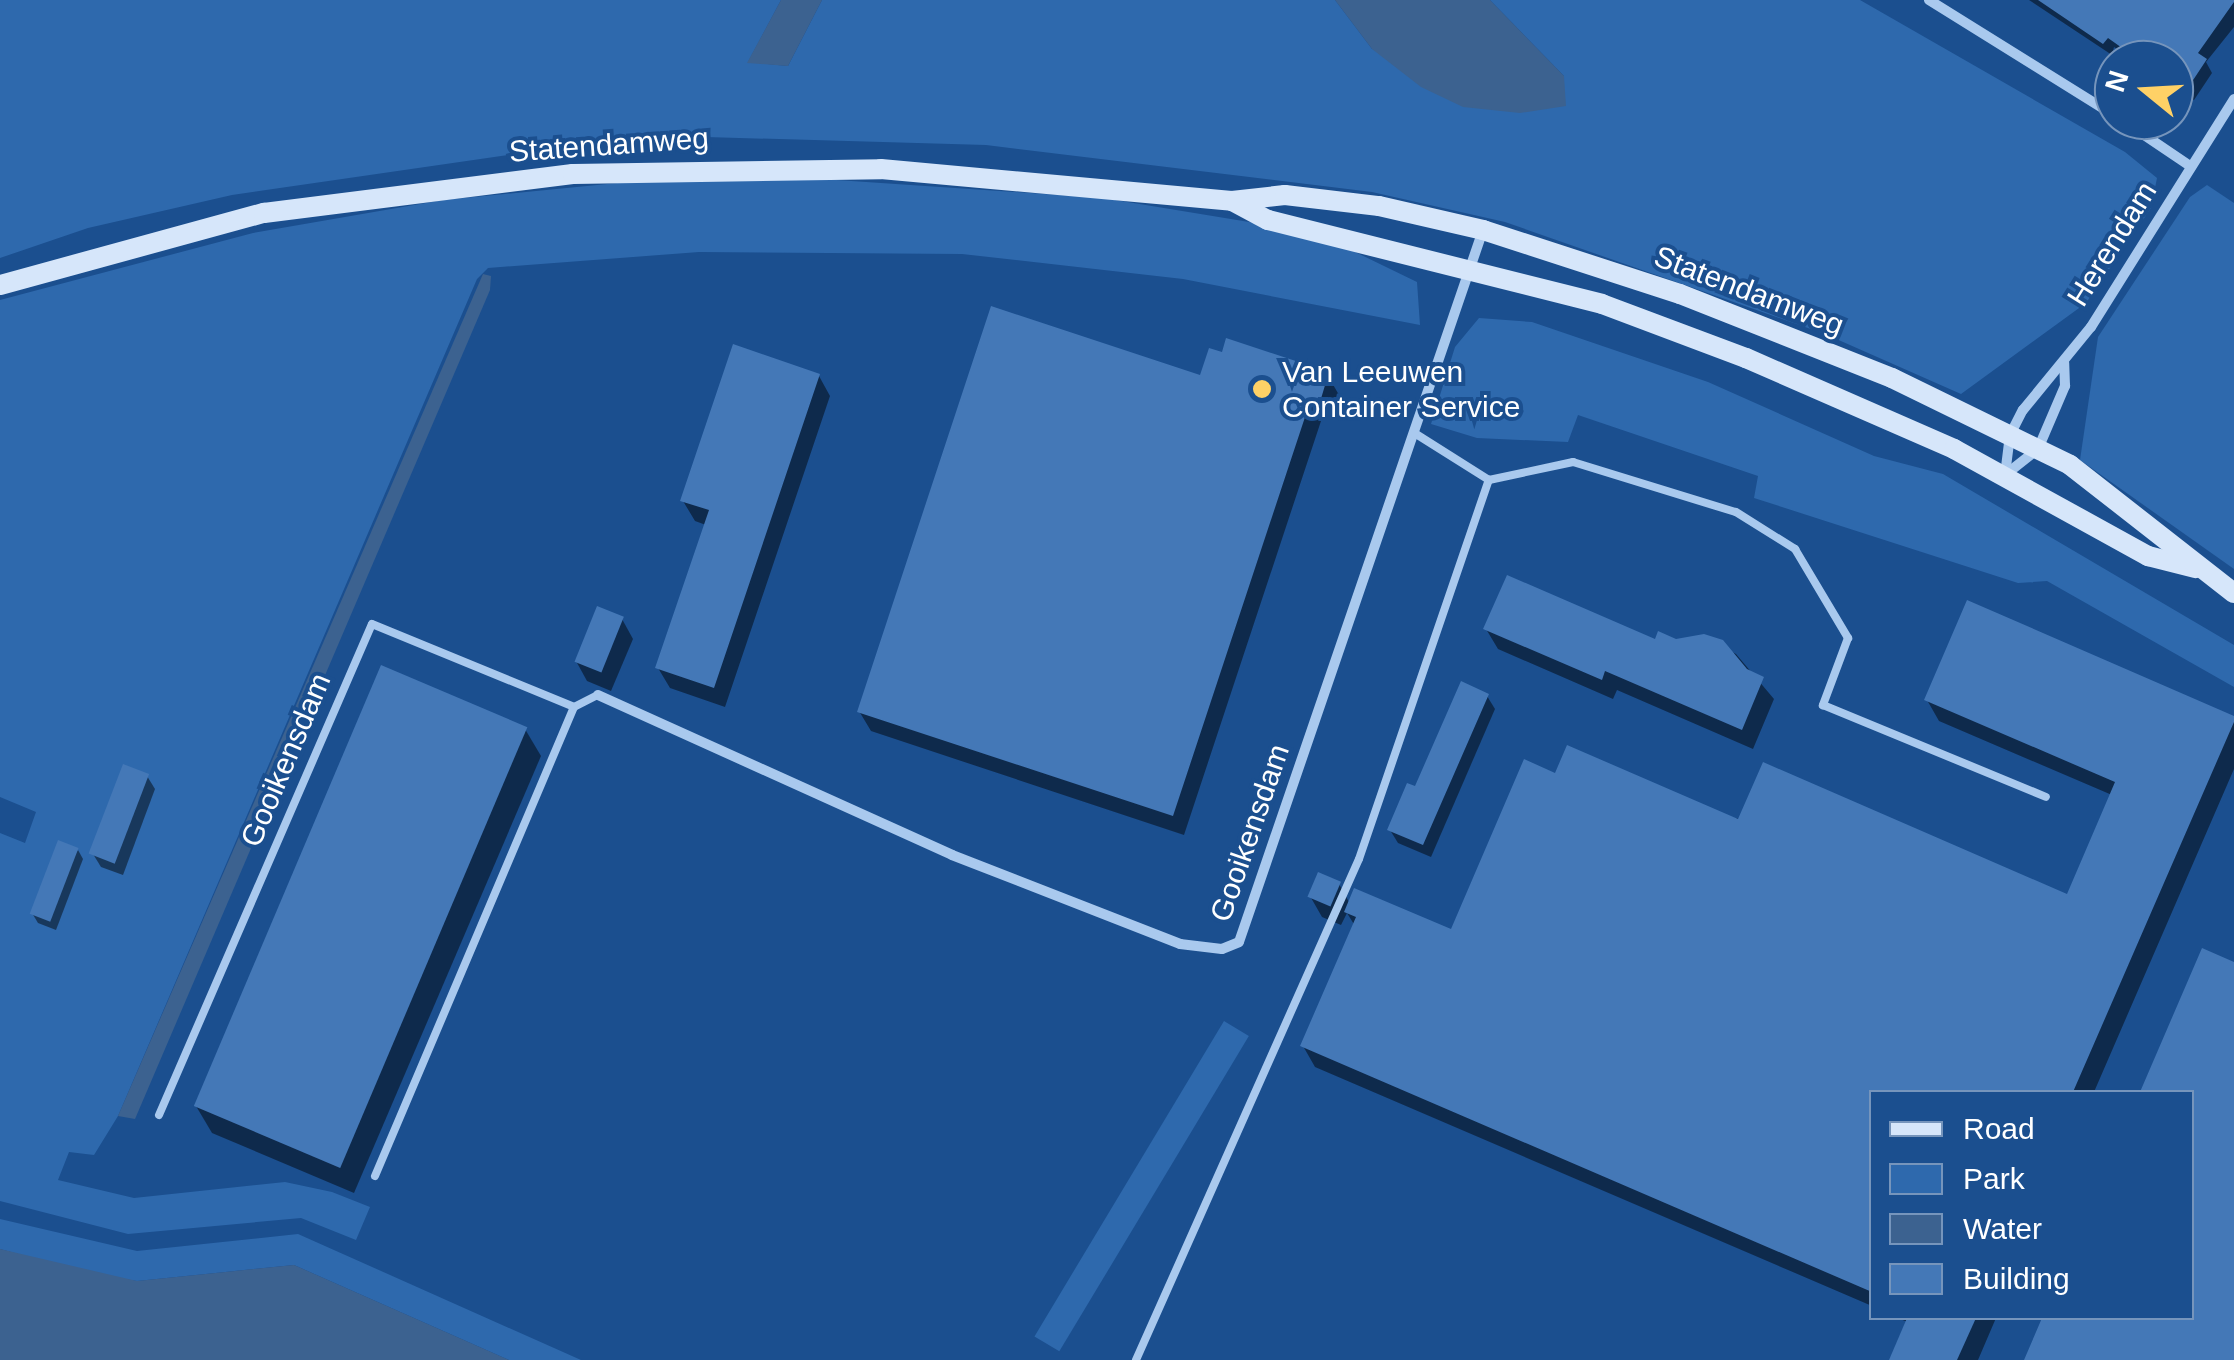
<!DOCTYPE html>
<style>
body{margin:0}
#map{position:relative;width:2234px;height:1360px;overflow:hidden;background:#1b4f8f;font-family:Helvetica,sans-serif}
div>[style]{position:absolute}
[style*='--x']{left:calc(var(--x)*1px);top:calc(var(--y)*1px);width:calc(var(--w)*1px);rotate:calc(var(--a)*1deg)}
.green>*{inset:0;background:#2e69ad;transform-origin:0 0}
.water>*{inset:0;background:#3c6290}
.shadow>*{inset:0;background:#0007}
.building>*{inset:0;background:#4478b7;transform-origin:0 0}
.service>*{height:8px;margin:-4px;padding:0 4px;transform-origin:4px;border-radius:4px;background:#a9c9ee}
.minor>*{height:10px;margin:-5px;padding:0 5px;transform-origin:5px;border-radius:5px;background:#a9c9ee}
.secondary>*{height:20px;margin:-10px;padding:0 10px;transform-origin:10px;border-radius:10px;background:#d6e6fa}
.dots>*{width:28px;height:28px;translate:-50% -50%;box-sizing:border-box;border:5px solid #1b4f8f;border-radius:50%}
span{translate:-50% -50%;white-space:nowrap;text-align:center;line-height:1.15;-webkit-text-stroke:8px #1b4f8f;paint-order:stroke}
.street-label{font-size:30px;color:#fff}
.poi-label{font-size:30px;color:#fff}
.left{translate:0 -50%;text-align:left}
.legend{position:absolute;left:1869px;top:1090px;width:325px;height:230px;box-sizing:border-box;background:#1b4f8f;border:2px solid #7695bc;margin:0;padding:12px 18px;list-style:none;font-size:30px;color:#fff}
.legend li{display:flex;align-items:center;gap:20px;height:50px}
.legend b{width:50px;border:2px solid #7695bc}
.north{position:absolute;left:2094px;top:40px;width:100px;height:100px;box-sizing:border-box;background:#1b4f8f;border:2px solid #7695bc;border-radius:50%;rotate:288deg;font-size:28px;font-weight:700;line-height:40px;text-align:center;color:#fff}
.north::after{content:'';display:block;margin:auto;width:35px;height:45px;background:#ffd166;clip-path:polygon(50% 0,100% 100%,50% 72%,0 100%)}
</style>
<div id="map">
<div class="green">
<div style="clip-path:polygon(0 0,781px 0,748px 62px,788px 66px,822px 0,1335px 0,1372px 49px,1564px 76px,1490px 0,1860px 0,2125px 152px,2157px 178px,2151px 208px,2086px 303px,1961px 394px,1825px 334px,1505px 222px,1372px 192px,986px 145px,706px 137px,508px 155px,232px 195px,88px 228px,0 258px)"></div>
<div style="clip-path:polygon(807px 178px,1103px 198px,1316px 233px,1417px 282px,1420px 325px,1183px 279px,962px 254px,699px 252px,488px 268px,477px 279px,118px 1116px,94px 1155px,69px 1152px,58px 1180px,134px 1198px,285px 1182px,332px 1192px,370px 1207px,356px 1240px,301px 1218px,128px 1234px,0 1201px,0 833px,25px 843px,36px 812px,0 797px,0 300px,253px 233px,443px 200px,648px 180px)"></div>
<div style="clip-path:polygon(2207px 185px,2234px 203px,2234px 569px,2080px 460px,2098px 337px,2190px 197px)"></div>
<div style="clip-path:polygon(1479px 318px,1532px 322px,1708px 382px,1874px 456px,1943px 474px,2234px 645px,2234px 687px,2047px 581px,2018px 583px,1754px 498px,1758px 476px,1578px 415px,1568px 442px,1477px 438px,1431px 424px,1455px 347px)"></div>
<div style="left:1224px;top:1021px;width:29px;height:368px;rotate:31deg"></div>
<div style="clip-path:polygon(0 1219px,137px 1251px,298px 1234px,581px 1360px,509px 1360px,294px 1265px,137px 1281px,96px 1275px,0 1249px)"></div>
</div>
<div class="water">
<div style="clip-path:polygon(781px 0,822px 0,788px 66px,747px 63px)"></div>
<div style="clip-path:polygon(1335px 0,1490px 0,1564px 76px,1566px 106px,1520px 113px,1463px 107px,1421px 87px,1372px 49px)"></div>
<div style="clip-path:polygon(483px 274px,491px 276px,490px 290px,135px 1119px,118px 1116px)"></div>
<div style="clip-path:polygon(0 1249px,137px 1281px,294px 1265px,509px 1360px,0 1360px)"></div>
</div>
<div class="shadow">
<div style="clip-path:polygon(2029px 0,2234px 0,2234px 27px,2206px 62px,2212px 73px,2194px 100px,2174px 87px,2174px 60px,2134px 60px,2114px 47px,2112px 55px)"></div>
<div style="clip-path:polygon(1327px 374px,1339px 395px,1331px 421px,1322px 418px,1184px 835px,871px 731px,859px 711px,1202px 379px)"></div>
<div style="clip-path:polygon(819px 376px,830px 396px,725px 707px,670px 688px,658px 668px,706px 525px,695px 521px,683px 501px)"></div>
<div style="clip-path:polygon(622px 619px,633px 639px,611px 691px,587px 681px,576px 661px)"></div>
<div style="clip-path:polygon(1486px 629px,1676px 641px,1704px 637px,1736px 654px,1774px 699px,1753px 749px,1617px 690px,1613px 699px,1498px 649px)"></div>
<div style="clip-path:polygon(1487px 696px,1495px 709px,1431px 857px,1398px 843px,1390px 830px)"></div>
<div style="clip-path:polygon(1927px 700px,2234px 719px,2234px 769px,2094px 1092px,1872px 1092px,1872px 1306px,1315px 1067px,1303px 1046px,1355px 926px,1347px 913px,1341px 925px,1322px 917px,1310px 896px,1339px 884px,1350px 904px,1452px 932px,1557px 776px,2068px 897px,2112px 795px,1939px 721px)"></div>
<div style="clip-path:polygon(525px 729px,541px 756px,354px 1193px,212px 1133px,196px 1106px)"></div>
<div style="clip-path:polygon(147px 776px,155px 789px,123px 875px,101px 867px,93px 854px)"></div>
<div style="clip-path:polygon(78px 850px,83px 859px,56px 930px,38px 923px,32px 913px)"></div>
<div style="clip-path:polygon(2203px 952px,2234px 965px,2234px 1360px,2027px 1360px,2045px 1318px,2192px 1318px,2192px 1092px,2142px 1092px)"></div>
<div style="clip-path:polygon(1897px 1318px,1996px 1318px,1978px 1360px,1892px 1360px,1908px 1322px)"></div>
</div>
<div class="building">
<div style="clip-path:polygon(2038px 0,2234px 0,2234px 2px,2198px 53px,2207px 59px,2174px 109px,2174px 60px,2139px 60px,2108px 38px,2103px 44px)"></div>
<div style="clip-path:polygon(991px 306px,1200px 375px,1209px 348px,1222px 352px,1226px 338px,1329px 372px,1320px 402px,1311px 399px,1173px 816px,857px 712px)"></div>
<div style="clip-path:polygon(733px 344px,820px 374px,714px 688px,655px 668px,709px 510px,680px 501px)"></div>
<div style="clip-path:polygon(1507px 575px,1655px 639px,1658px 631px,1676px 639px,1704px 634px,1723px 640px,1747px 669px,1764px 677px,1742px 730px,1605px 671px,1602px 680px,1483px 629px)"></div>
<div style="clip-path:polygon(1967px 600px,2234px 716px,2234px 722px,2073px 1092px,1872px 1092px,1872px 1292px,1300px 1046px,1356px 917px,1344px 912px,1354px 888px,1451px 929px,1524px 759px,1555px 773px,1567px 745px,1738px 819px,1763px 762px,2067px 894px,2115px 782px,1924px 700px)"></div>
<div style="left:597px;top:606px;width:29px;height:60px;rotate:22deg"></div>
<div style="left:381px;top:665px;width:159px;height:479px;rotate:23deg"></div>
<div style="clip-path:polygon(1461px 681px,1489px 694px,1423px 845px,1387px 830px,1407px 783px,1415px 786px)"></div>
<div style="left:123px;top:764px;width:28px;height:96px;rotate:21deg"></div>
<div style="left:58px;top:840px;width:22px;height:79px;rotate:21deg"></div>
<div style="left:1318px;top:872px;width:25px;height:27px;rotate:23deg"></div>
<div style="clip-path:polygon(2202px 948px,2234px 962px,2234px 1360px,2024px 1360px,2042px 1318px,2192px 1318px,2192px 1092px,2140px 1092px)"></div>
<div style="clip-path:polygon(1907px 1318px,1976px 1318px,1957px 1360px,1889px 1360px)"></div>
</div>
<div class="service">
<div style="--x:1416;--y:434;--w:86;--a:32.2"></div>
<div style="--x:1489;--y:480;--w:86;--a:-12.1"></div>
<div style="--x:1573;--y:462;--w:170;--a:17.1"></div>
<div style="--x:1736;--y:512;--w:70;--a:32.1"></div>
<div style="--x:1795;--y:549;--w:104;--a:59.2"></div>
<div style="--x:1848;--y:638;--w:72;--a:110.5"></div>
<div style="--x:1823;--y:705;--w:241;--a:22.4"></div>
<div style="--x:159;--y:1115;--w:535;--a:-66.55"></div>
<div style="--x:372;--y:624;--w:218;--a:22.3"></div>
<div style="--x:375;--y:1176;--w:509;--a:-67.01"></div>
<div style="--x:574;--y:707;--w:27;--a:-27"></div>
<div style="--x:1136;--y:1360;--w:548;--a:-66.01"></div>
<div style="--x:1359;--y:859;--w:401;--a:-71.1"></div>
</div>
<div class="minor">
<div style="--x:1929;--y:0;--w:218;--a:31.9"></div>
<div style="--x:2122;--y:120;--w:82;--a:34.1"></div>
<div style="--x:2005;--y:475;--w:40;--a:-82.9"></div>
<div style="--x:2010;--y:435;--w:28;--a:-63"></div>
<div style="--x:2023;--y:410;--w:107;--a:-50.7"></div>
<div style="--x:2091;--y:327;--w:269;--a:-57.9"></div>
<div style="--x:2005;--y:475;--w:42;--a:-38.2"></div>
<div style="--x:2038;--y:449;--w:69;--a:-66.8"></div>
<div style="--x:2065;--y:386;--w:23;--a:-92"></div>
<div style="--x:598;--y:695;--w:388;--a:24.3"></div>
<div style="--x:952;--y:855;--w:245;--a:21.3"></div>
<div style="--x:1180;--y:944;--w:42;--a:6.8"></div>
<div style="--x:1222;--y:949;--w:18;--a:-22"></div>
<div style="--x:1239;--y:942;--w:753;--a:-71.08"></div>
</div>
<div class="secondary">
<div style="--x:1234;--y:202;--w:38;--a:28"></div>
<div style="--x:1268;--y:220;--w:344;--a:14.1"></div>
<div style="--x:1602;--y:304;--w:154;--a:20.6"></div>
<div style="--x:1746;--y:358;--w:227;--a:23.6"></div>
<div style="--x:1954;--y:449;--w:222;--a:28.9"></div>
<div style="--x:2148;--y:556;--w:49;--a:14.3"></div>
<div style="--x:0;--y:285;--w:274;--a:-15.3"></div>
<div style="--x:264;--y:213;--w:311;--a:-7.2"></div>
<div style="--x:573;--y:174;--w:308;--a:-0.9"></div>
<div style="--x:881;--y:169;--w:352;--a:5.2"></div>
<div style="--x:1232;--y:201;--w:53;--a:-6.5"></div>
<div style="--x:1285;--y:195;--w:95;--a:6.7"></div>
<div style="--x:1379;--y:206;--w:107;--a:13"></div>
<div style="--x:1483;--y:230;--w:207;--a:18"></div>
<div style="--x:1680;--y:294;--w:228;--a:21.6"></div>
<div style="--x:1892;--y:378;--w:198;--a:26"></div>
<div style="--x:2070;--y:465;--w:208;--a:38"></div>
</div>
<div class="dots">
<div style="left:1262px;top:389px;background:#ffd166"></div>
</div>
<div class="street-label">
<span style="left:609px;top:145px;rotate:-4deg">Statendamweg</span>
<span style="left:2112px;top:244px;rotate:-58deg">Herendam</span>
<span style="left:1749px;top:291px;rotate:21deg">Statendamweg</span>
<span style="left:286px;top:760px;rotate:-67deg">Gooikensdam</span>
<span style="left:1250px;top:833px;rotate:-71deg">Gooikensdam</span>
</div>
<div class="poi-label">
<span class="left" style="left:1282px;top:389px">Van Leeuwen<br>Container Service</span>
</div>
<ul class="legend">
<li><b style="height:12px;background:#d6e6fa"></b>Road</li>
<li><b style="height:28px;background:#2e69ad"></b>Park</li>
<li><b style="height:28px;background:#3c6290"></b>Water</li>
<li><b style="height:28px;background:#4478b7"></b>Building</li>
</ul>
<div class="north">N</div>
</div>
